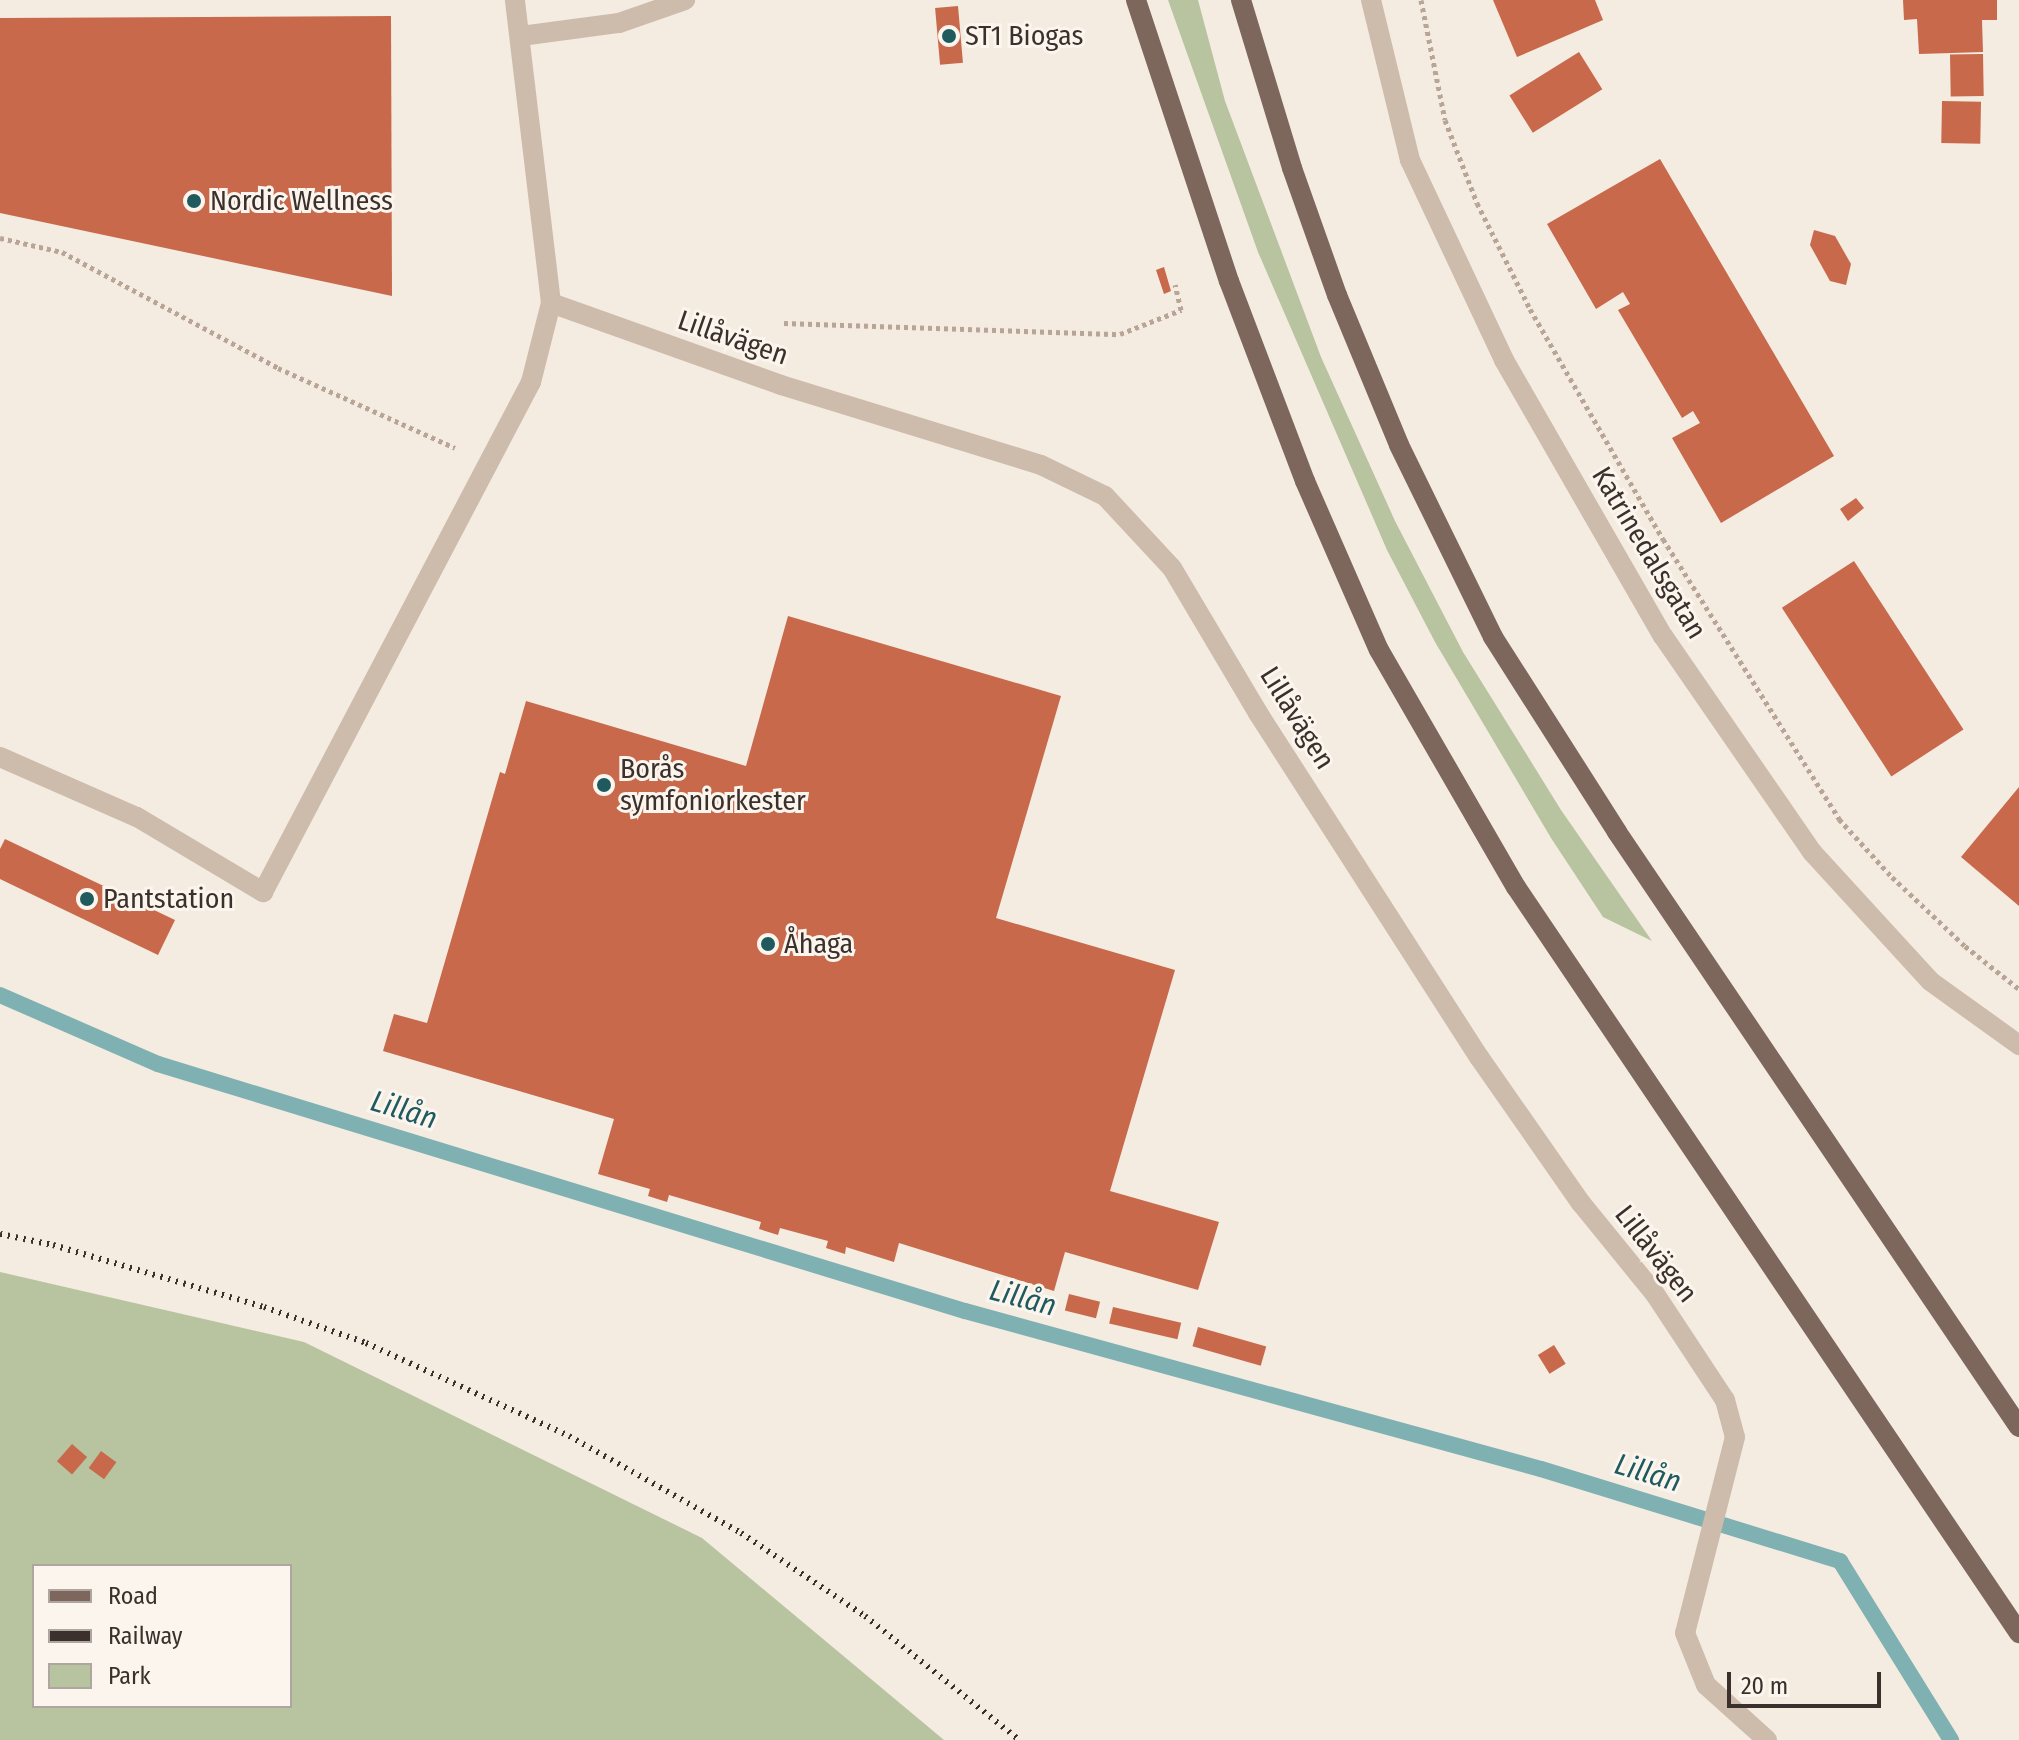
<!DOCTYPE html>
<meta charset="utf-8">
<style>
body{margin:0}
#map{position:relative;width:2019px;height:1740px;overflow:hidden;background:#f4ebe1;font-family:"Fira Sans Condensed",sans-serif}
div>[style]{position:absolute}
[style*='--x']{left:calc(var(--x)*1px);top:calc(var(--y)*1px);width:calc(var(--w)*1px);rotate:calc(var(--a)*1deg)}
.green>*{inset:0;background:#b8c4a0}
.stream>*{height:16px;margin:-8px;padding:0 8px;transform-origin:8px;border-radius:8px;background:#7fb0b2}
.building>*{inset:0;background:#c8694b;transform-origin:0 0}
.path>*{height:5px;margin-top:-2.5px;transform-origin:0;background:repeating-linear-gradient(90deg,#b9a596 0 4px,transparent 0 8px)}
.minor>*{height:20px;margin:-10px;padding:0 10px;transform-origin:10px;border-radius:10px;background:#cdbbac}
.major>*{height:20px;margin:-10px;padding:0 10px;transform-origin:10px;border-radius:10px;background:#7d675c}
.rail>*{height:6px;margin-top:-3px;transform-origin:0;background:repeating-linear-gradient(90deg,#3b302b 0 2px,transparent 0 8px)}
.dots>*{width:22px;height:22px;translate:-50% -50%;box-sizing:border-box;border:4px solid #fbf5ee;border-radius:50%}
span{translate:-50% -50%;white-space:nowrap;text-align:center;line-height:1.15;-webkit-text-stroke:6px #fbf5ee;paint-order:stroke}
.poi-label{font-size:28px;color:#3b302b}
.left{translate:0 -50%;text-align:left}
.street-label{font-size:28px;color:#3b302b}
.water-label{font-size:30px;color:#1f5a5e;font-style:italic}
.legend{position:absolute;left:32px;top:1564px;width:260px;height:144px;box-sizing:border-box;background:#fbf5ee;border:2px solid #aea6a0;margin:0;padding:10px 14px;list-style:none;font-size:24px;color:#3b302b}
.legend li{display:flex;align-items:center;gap:16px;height:40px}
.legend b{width:40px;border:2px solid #aea6a0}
.scale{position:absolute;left:1727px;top:1672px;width:154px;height:36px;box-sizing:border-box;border:4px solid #3b302b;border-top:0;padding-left:10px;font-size:24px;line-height:28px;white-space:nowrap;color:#3b302b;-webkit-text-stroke:6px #fbf5ee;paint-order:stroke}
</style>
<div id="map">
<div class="green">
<div style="clip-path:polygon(1168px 0,1198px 0,1225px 101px,1321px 357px,1395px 521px,1463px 652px,1561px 810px,1652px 941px,1603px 917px,1551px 838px,1435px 642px,1387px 550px,1258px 252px)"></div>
<div style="clip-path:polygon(evenodd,0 1272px,304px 1342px,702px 1538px,944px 1740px,0 1740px,0 1272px,34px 1566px,290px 1566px,290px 1706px,34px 1706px,34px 1566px)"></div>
</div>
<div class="stream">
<div style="--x:0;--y:995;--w:172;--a:23.6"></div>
<div style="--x:158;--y:1064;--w:844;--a:17.02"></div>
<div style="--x:965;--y:1311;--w:597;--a:15.34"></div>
<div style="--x:1541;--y:1469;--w:313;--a:17.1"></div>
<div style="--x:1840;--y:1561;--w:211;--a:58.2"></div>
</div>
<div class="building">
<div style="clip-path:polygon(1493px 0,1595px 0,1603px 20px,1517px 57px)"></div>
<div style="clip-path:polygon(1903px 0,1997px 0,1997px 20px,1982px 20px,1983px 52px,1919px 54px,1917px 19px,1904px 20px)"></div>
<div style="left:958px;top:6px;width:57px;height:23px;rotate:85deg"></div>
<div style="clip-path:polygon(391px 16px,392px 296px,0 213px,0 18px)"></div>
<div style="left:1579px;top:52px;width:44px;height:82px;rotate:58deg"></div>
<div style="left:1983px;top:54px;width:42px;height:33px;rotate:89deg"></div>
<div style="left:1942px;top:101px;width:39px;height:42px;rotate:1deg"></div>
<div style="clip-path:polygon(1660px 159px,1834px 456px,1721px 523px,1672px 438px,1700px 423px,1693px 411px,1682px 418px,1618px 310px,1630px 304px,1623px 292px,1596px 309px,1547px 224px)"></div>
<div style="clip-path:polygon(1814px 230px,1835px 236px,1851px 264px,1846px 285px,1830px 281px,1810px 245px)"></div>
<div style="clip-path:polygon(1164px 267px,1171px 291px,1164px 294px,1156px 270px)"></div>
<div style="clip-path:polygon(1856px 498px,1864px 508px,1848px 521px,1840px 509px)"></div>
<div style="left:1854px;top:561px;width:201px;height:86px;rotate:57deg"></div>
<div style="clip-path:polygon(788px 616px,1061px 696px,996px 918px,1175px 970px,1110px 1191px,1219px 1222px,1198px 1290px,1065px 1252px,1054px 1291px,899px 1243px,894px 1262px,846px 1247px,845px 1254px,826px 1248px,828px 1241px,780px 1228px,778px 1235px,759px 1229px,761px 1222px,669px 1195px,667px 1202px,648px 1196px,650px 1189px,598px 1174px,614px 1119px,383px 1051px,394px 1014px,427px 1023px,500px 772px,505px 774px,526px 701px,746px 766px)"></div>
<div style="clip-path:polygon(2019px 787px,2019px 906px,1961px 857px)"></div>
<div style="clip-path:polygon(5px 839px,175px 920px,158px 955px,0 879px,0 849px)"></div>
<div style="left:1069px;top:1294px;width:32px;height:17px;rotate:14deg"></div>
<div style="left:1113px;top:1307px;width:70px;height:17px;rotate:13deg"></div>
<div style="left:1198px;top:1327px;width:71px;height:20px;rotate:16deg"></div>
<div style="left:1554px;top:1345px;width:22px;height:19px;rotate:58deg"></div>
<div style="left:72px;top:1444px;width:20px;height:23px;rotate:41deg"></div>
<div style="left:101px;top:1451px;width:19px;height:21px;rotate:36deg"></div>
</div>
<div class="path">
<div style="--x:1421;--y:0;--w:122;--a:78.7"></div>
<div style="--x:1445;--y:120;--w:89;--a:68.9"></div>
<div style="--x:1477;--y:203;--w:119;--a:63.4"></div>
<div style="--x:1530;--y:309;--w:266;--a:60"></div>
<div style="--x:1663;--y:539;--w:331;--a:57.8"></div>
<div style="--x:1839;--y:819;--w:79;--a:47.6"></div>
<div style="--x:1892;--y:877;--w:100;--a:43.4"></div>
<div style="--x:1965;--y:946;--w:69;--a:38.5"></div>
<div style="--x:0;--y:238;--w:64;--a:12.7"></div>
<div style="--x:62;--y:252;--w:245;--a:28.2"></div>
<div style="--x:278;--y:368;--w:194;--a:24.3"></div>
<div style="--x:784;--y:323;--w:336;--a:1.9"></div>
<div style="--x:1120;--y:334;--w:66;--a:-21.5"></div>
<div style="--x:1181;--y:310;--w:26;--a:-103"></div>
</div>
<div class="minor">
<div style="--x:1371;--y:0;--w:165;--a:76.3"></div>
<div style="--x:1410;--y:160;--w:221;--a:64.8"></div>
<div style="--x:1504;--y:360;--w:319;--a:60.1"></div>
<div style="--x:1663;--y:636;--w:262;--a:55.4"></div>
<div style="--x:1812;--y:852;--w:175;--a:47.5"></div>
<div style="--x:1930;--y:981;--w:110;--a:35.7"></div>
<div style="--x:521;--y:36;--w:99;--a:-7.6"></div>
<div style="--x:619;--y:23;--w:70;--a:-19.2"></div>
<div style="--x:551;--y:303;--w:244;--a:19.6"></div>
<div style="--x:781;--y:385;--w:272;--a:17.1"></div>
<div style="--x:1041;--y:465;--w:71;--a:25.8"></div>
<div style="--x:1105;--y:496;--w:98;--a:47.1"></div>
<div style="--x:1172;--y:568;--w:169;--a:59.3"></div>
<div style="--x:1258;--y:713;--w:409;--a:57.3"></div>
<div style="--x:1479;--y:1057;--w:178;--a:55.1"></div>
<div style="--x:1581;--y:1203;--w:117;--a:50.9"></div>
<div style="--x:1655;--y:1294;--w:127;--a:56.6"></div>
<div style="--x:1725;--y:1400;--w:38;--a:75"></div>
<div style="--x:1735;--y:1437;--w:202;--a:104.3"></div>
<div style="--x:1685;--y:1633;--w:56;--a:68"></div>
<div style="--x:1706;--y:1685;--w:82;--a:42"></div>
<div style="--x:0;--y:757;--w:150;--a:23.7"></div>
<div style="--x:137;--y:817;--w:147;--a:30.8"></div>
<div style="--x:263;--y:892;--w:576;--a:-62.28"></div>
<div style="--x:531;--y:382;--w:81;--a:-75.8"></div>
<div style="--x:551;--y:303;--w:305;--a:-96.8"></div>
</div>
<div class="major">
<div style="--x:1136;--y:0;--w:296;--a:71.7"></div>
<div style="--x:1229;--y:281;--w:214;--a:69.2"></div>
<div style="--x:1305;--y:481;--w:184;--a:66.4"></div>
<div style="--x:1379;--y:650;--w:274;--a:60"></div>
<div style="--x:1516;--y:887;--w:900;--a:56.01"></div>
<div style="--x:1241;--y:0;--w:176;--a:73.1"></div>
<div style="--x:1292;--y:168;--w:135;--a:70.5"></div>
<div style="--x:1337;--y:295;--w:162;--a:67.5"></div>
<div style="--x:1399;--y:445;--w:214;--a:63.9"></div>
<div style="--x:1493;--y:637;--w:231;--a:57.5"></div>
<div style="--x:1617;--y:832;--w:718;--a:55.96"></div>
</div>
<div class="rail">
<div style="--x:0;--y:1234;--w:54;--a:11.7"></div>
<div style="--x:53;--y:1245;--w:220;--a:16.4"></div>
<div style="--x:264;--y:1307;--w:108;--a:19.4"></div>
<div style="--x:366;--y:1343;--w:223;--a:24.6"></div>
<div style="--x:569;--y:1436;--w:197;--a:29.4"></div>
<div style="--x:741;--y:1533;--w:149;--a:33.8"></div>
<div style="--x:865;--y:1616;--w:198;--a:38.8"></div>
</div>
<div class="dots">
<div style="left:949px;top:36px;background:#1f5a5e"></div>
<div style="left:194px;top:201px;background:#1f5a5e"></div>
<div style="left:604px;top:785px;background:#1f5a5e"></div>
<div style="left:87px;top:899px;background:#1f5a5e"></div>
<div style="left:768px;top:944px;background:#1f5a5e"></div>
</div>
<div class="poi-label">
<span class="left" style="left:965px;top:36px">ST1 Biogas</span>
<span class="left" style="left:210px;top:201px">Nordic Wellness</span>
<span class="left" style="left:620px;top:785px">Borås<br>symfoniorkester</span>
<span class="left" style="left:103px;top:899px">Pantstation</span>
<span class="left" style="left:784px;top:944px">Åhaga</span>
</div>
<div class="street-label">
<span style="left:733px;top:338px;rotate:19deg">Lillåvägen</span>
<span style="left:1649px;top:553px;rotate:59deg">Katrinedalsgatan</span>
<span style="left:1297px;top:718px;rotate:58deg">Lillåvägen</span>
<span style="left:1656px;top:1254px;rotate:52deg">Lillåvägen</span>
</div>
<div class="water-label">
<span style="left:404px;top:1110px;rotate:17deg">Lillån</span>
<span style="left:1023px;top:1298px;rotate:15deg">Lillån</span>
<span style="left:1648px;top:1473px;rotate:17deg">Lillån</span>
</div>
<ul class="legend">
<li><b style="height:10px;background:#7d675c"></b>Road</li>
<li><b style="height:10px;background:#3b302b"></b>Railway</li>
<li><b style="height:22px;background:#b8c4a0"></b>Park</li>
</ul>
<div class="scale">20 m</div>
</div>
